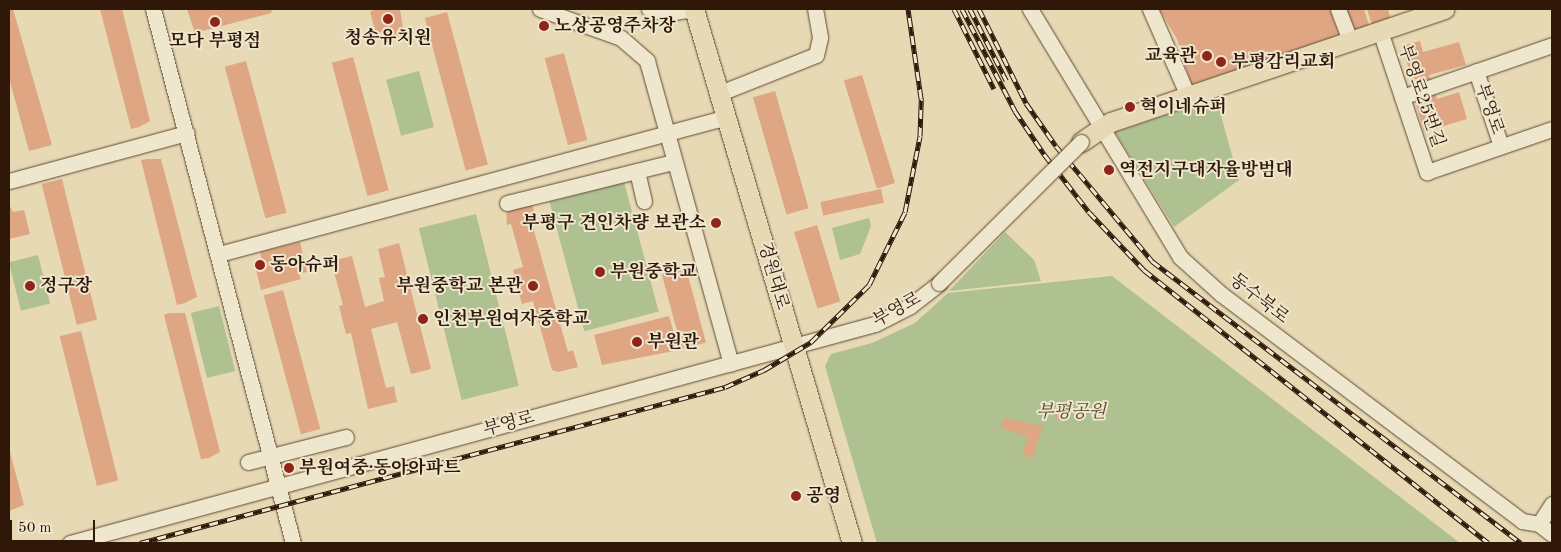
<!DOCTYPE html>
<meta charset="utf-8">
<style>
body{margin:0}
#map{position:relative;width:1561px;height:552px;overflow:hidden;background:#e7d9b3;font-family:"Old Standard TT","Noto Serif KR",serif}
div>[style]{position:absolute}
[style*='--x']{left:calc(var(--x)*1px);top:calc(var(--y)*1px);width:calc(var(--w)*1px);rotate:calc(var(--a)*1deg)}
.green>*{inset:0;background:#afc091;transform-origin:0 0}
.building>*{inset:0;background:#dfa684;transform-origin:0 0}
.roads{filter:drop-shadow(0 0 1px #5e4834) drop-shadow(0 0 1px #5e4834)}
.minor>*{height:15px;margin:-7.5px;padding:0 7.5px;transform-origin:7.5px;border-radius:7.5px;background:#efe6ce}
.major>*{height:19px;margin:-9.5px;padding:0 9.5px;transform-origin:9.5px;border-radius:9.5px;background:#e7d9b3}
.rail>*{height:5px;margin-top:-2.5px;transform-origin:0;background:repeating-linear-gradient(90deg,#efe6ce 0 9px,#301809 0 18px);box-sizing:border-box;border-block:1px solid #301809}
.bridges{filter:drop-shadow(0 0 1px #5e4834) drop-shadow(0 0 1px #5e4834)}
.minor-bridge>*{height:15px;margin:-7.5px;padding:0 7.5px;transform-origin:7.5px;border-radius:7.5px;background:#efe6ce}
.dots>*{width:14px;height:14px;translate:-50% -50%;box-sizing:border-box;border:2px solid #efe6ce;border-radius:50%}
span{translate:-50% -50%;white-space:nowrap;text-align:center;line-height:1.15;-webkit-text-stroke:4px #efe6ce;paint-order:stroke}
.poi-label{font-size:18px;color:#301809;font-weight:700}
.left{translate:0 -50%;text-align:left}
.right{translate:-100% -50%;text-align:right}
.street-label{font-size:18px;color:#301809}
.park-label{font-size:18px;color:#564a32;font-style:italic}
.frame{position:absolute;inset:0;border:10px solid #301809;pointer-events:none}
.scale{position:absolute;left:10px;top:520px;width:85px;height:22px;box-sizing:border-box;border:2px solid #301809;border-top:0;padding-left:6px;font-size:15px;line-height:18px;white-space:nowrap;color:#301809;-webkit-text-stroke:4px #efe6ce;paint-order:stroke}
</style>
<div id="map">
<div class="green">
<div style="left:419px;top:71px;width:58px;height:34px;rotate:75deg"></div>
<div style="clip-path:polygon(1216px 98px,1239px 180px,1174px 227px,1115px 132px)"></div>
<div style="left:624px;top:182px;width:134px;height:77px;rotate:75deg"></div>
<div style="left:476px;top:214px;width:177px;height:59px;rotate:76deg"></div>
<div style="clip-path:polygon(869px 218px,871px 226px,860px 254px,840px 260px,832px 228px)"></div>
<div style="clip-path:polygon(1005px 232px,1034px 260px,1041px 281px,949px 291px)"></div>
<div style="left:38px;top:255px;width:50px;height:30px;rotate:76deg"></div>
<div style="clip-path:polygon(1112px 276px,1460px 543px,877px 543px,825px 366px,831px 354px,872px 343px,915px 323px,948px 293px)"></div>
<div style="left:219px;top:306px;width:67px;height:29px;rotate:76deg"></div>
</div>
<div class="building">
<div style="clip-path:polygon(9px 9px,13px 9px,52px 145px,29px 151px,9px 78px)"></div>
<div style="clip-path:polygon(100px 9px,122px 9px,150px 121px,139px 127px,131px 129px)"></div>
<div style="clip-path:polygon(187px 9px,272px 9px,271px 13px,195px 33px)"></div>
<div style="clip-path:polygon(375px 9px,400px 9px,404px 35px,389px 39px,382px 32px,376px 33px,370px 12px)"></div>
<div style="clip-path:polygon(1159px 9px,1330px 9px,1339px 35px,1191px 85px,1177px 39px)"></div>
<div style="clip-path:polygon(1345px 9px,1364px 9px,1369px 25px,1353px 32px)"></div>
<div style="clip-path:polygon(1367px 9px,1388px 9px,1391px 21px,1373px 28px)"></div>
<div style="left:447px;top:12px;width:158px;height:23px;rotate:75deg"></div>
<div style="clip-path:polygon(1420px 41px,1423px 52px,1459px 42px,1466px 65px,1429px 75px,1437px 99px,1459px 92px,1467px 119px,1424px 132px,1416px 105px,1432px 100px,1424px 77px,1412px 80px,1402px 46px)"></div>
<div style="left:564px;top:53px;width:90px;height:20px;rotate:75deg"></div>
<div style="left:353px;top:57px;width:138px;height:22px;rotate:75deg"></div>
<div style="left:246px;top:61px;width:157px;height:22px;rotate:75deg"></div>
<div style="left:862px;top:75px;width:113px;height:19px;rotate:73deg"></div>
<div style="left:775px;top:91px;width:122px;height:23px;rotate:74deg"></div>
<div style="clip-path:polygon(147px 159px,161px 159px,197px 297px,185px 303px,177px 305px,141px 160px)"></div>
<div style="left:62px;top:179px;width:145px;height:21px;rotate:76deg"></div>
<div style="left:881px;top:189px;width:14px;height:62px;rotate:78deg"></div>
<div style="clip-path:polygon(531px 199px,534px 212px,529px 213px,568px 352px,573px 350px,578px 367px,558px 372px,552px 370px,533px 301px,522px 304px,513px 270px,523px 267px,511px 224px,507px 225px,506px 206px)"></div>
<div style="clip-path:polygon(9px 204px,13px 212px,24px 210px,30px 234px,9px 239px)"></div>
<div style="left:817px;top:225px;width:80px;height:24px;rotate:73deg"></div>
<div style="clip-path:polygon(300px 242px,307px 272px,299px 274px,301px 279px,261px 290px,254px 262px,262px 260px,260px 252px)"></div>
<div style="clip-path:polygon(399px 243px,431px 369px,411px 374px,397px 322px,371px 329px,386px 388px,394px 386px,397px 402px,368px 409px,351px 333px,346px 334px,339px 306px,343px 305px,331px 261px,352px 256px,365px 307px,384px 301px,379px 278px,385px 277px,378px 249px)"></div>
<div style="left:686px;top:268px;width:77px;height:25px;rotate:75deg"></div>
<div style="left:283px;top:290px;width:144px;height:20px;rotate:75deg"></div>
<div style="clip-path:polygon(170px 313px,185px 313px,220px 452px,209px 458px,201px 459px,164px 315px)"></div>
<div style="clip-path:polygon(669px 316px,679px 350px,602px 365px,594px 335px)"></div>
<div style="left:81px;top:331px;width:154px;height:22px;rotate:76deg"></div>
<div style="left:1071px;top:406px;width:10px;height:17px;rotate:79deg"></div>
<div style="clip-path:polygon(1004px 418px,1043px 426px,1033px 458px,1022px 454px,1028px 437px,1001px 428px)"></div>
<div style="clip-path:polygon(9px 448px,24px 505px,9px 511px)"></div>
</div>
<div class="roads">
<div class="minor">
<div style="--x:153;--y:9;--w:552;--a:75.31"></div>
<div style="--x:540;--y:9;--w:86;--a:19.7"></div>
<div style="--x:621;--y:38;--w:35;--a:41"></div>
<div style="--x:647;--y:61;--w:314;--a:74.5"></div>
<div style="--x:649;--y:9;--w:19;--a:12"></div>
<div style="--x:668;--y:13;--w:26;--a:-9"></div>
<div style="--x:1030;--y:9;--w:290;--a:58.8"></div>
<div style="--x:1180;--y:257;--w:55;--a:42.1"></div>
<div style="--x:1221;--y:294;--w:377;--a:37"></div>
<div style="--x:1522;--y:521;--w:17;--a:10"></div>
<div style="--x:1539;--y:524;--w:16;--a:38"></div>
<div style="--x:1150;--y:9;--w:95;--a:66.4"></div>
<div style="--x:1338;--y:9;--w:34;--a:69"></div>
<div style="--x:1380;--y:31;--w:149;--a:71.6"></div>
<div style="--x:1427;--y:172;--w:132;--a:-19"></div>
<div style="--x:1476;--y:71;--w:79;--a:71.6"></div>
<div style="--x:720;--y:93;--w:103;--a:-21.6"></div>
<div style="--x:816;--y:55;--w:18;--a:-77"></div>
<div style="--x:820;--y:37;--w:28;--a:-100"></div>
<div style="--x:1402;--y:97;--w:159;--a:-19.1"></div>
<div style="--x:637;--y:171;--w:31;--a:77"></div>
<div style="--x:9;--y:181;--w:184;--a:-15.1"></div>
<div style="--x:507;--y:203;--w:171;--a:-13.9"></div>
<div style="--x:219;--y:254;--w:526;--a:-15.09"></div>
<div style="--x:248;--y:462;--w:101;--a:-14.3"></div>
<div style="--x:1539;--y:524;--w:24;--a:-57"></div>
<div style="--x:70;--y:543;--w:834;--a:-15.22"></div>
<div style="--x:875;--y:324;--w:39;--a:-27"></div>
<div style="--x:910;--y:306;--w:37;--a:-38"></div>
</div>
<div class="major">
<div style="--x:694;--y:9;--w:557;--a:73.52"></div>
<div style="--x:1081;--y:142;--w:36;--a:-34"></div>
<div style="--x:1111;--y:122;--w:352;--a:-18.7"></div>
</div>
</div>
<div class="rail">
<div style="--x:954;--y:9;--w:89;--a:63.4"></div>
<div style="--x:962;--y:9;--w:115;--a:62.5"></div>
<div style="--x:1015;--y:111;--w:52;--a:56"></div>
<div style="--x:1044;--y:154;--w:73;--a:52.2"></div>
<div style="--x:1089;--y:212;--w:80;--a:46.5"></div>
<div style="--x:1144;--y:270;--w:439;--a:38.4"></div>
<div style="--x:970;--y:9;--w:80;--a:63.1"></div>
<div style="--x:979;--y:9;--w:105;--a:63.4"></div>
<div style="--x:1026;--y:103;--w:52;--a:55.1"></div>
<div style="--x:1056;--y:146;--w:150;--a:50.1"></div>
<div style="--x:1152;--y:261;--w:464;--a:37.4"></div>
<div style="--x:140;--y:543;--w:605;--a:-14.93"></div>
<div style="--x:725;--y:387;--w:43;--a:-23.6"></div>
<div style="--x:764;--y:370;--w:55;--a:-30.8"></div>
<div style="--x:811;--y:342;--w:81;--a:-44.5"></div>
<div style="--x:869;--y:285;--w:81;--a:-63.7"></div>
<div style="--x:905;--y:212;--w:77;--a:-78.8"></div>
<div style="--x:920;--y:136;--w:38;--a:-88"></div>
<div style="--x:921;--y:98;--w:90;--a:-98.3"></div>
</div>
<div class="bridges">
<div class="minor-bridge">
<div style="--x:939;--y:283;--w:200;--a:-44.8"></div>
</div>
</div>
<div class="dots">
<div style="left:388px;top:19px;background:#8f2418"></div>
<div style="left:215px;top:22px;background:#8f2418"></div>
<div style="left:544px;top:26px;background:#8f2418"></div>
<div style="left:1207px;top:56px;background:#8f2418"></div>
<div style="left:1221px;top:62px;background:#8f2418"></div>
<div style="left:1130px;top:107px;background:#8f2418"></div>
<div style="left:1109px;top:170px;background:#8f2418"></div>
<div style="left:716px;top:223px;background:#8f2418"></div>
<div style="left:260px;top:265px;background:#8f2418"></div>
<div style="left:600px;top:272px;background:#8f2418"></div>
<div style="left:30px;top:286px;background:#8f2418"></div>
<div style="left:533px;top:286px;background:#8f2418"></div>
<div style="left:423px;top:319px;background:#8f2418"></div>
<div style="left:637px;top:342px;background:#8f2418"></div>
<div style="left:289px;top:468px;background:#8f2418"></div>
<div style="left:796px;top:496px;background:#8f2418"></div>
</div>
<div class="poi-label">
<span class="left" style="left:554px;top:26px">노상공영주차장</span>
<span style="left:388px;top:38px">청송유치원</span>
<span style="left:215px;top:41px">모다 부평점</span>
<span class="right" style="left:1197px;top:56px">교육관</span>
<span class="left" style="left:1231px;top:62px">부평감리교회</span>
<span class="left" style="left:1140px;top:107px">혁이네슈퍼</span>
<span class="left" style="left:1119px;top:170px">역전지구대자율방범대</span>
<span class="right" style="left:706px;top:223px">부평구 견인차량 보관소</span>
<span class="left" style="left:270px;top:265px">동아슈퍼</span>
<span class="left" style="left:610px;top:272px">부원중학교</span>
<span class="left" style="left:40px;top:286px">정구장</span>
<span class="right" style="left:523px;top:286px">부원중학교 본관</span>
<span class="left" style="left:433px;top:319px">인천부원여자중학교</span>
<span class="left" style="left:647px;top:342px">부원관</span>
<span class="left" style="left:299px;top:468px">부원여중·동아아파트</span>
<span class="left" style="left:806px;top:496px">공영</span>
</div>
<div class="street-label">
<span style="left:1421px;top:96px;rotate:71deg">부영로25번길</span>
<span style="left:1489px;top:109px;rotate:71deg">부영로</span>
<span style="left:773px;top:276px;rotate:74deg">경원대로</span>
<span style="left:1259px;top:299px;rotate:38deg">동수북로</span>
<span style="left:897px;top:310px;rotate:-29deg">부영로</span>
<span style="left:509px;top:424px;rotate:-15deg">부영로</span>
</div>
<div class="park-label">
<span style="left:1071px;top:412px">부평공원</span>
</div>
<div class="frame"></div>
<div class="scale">50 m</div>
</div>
